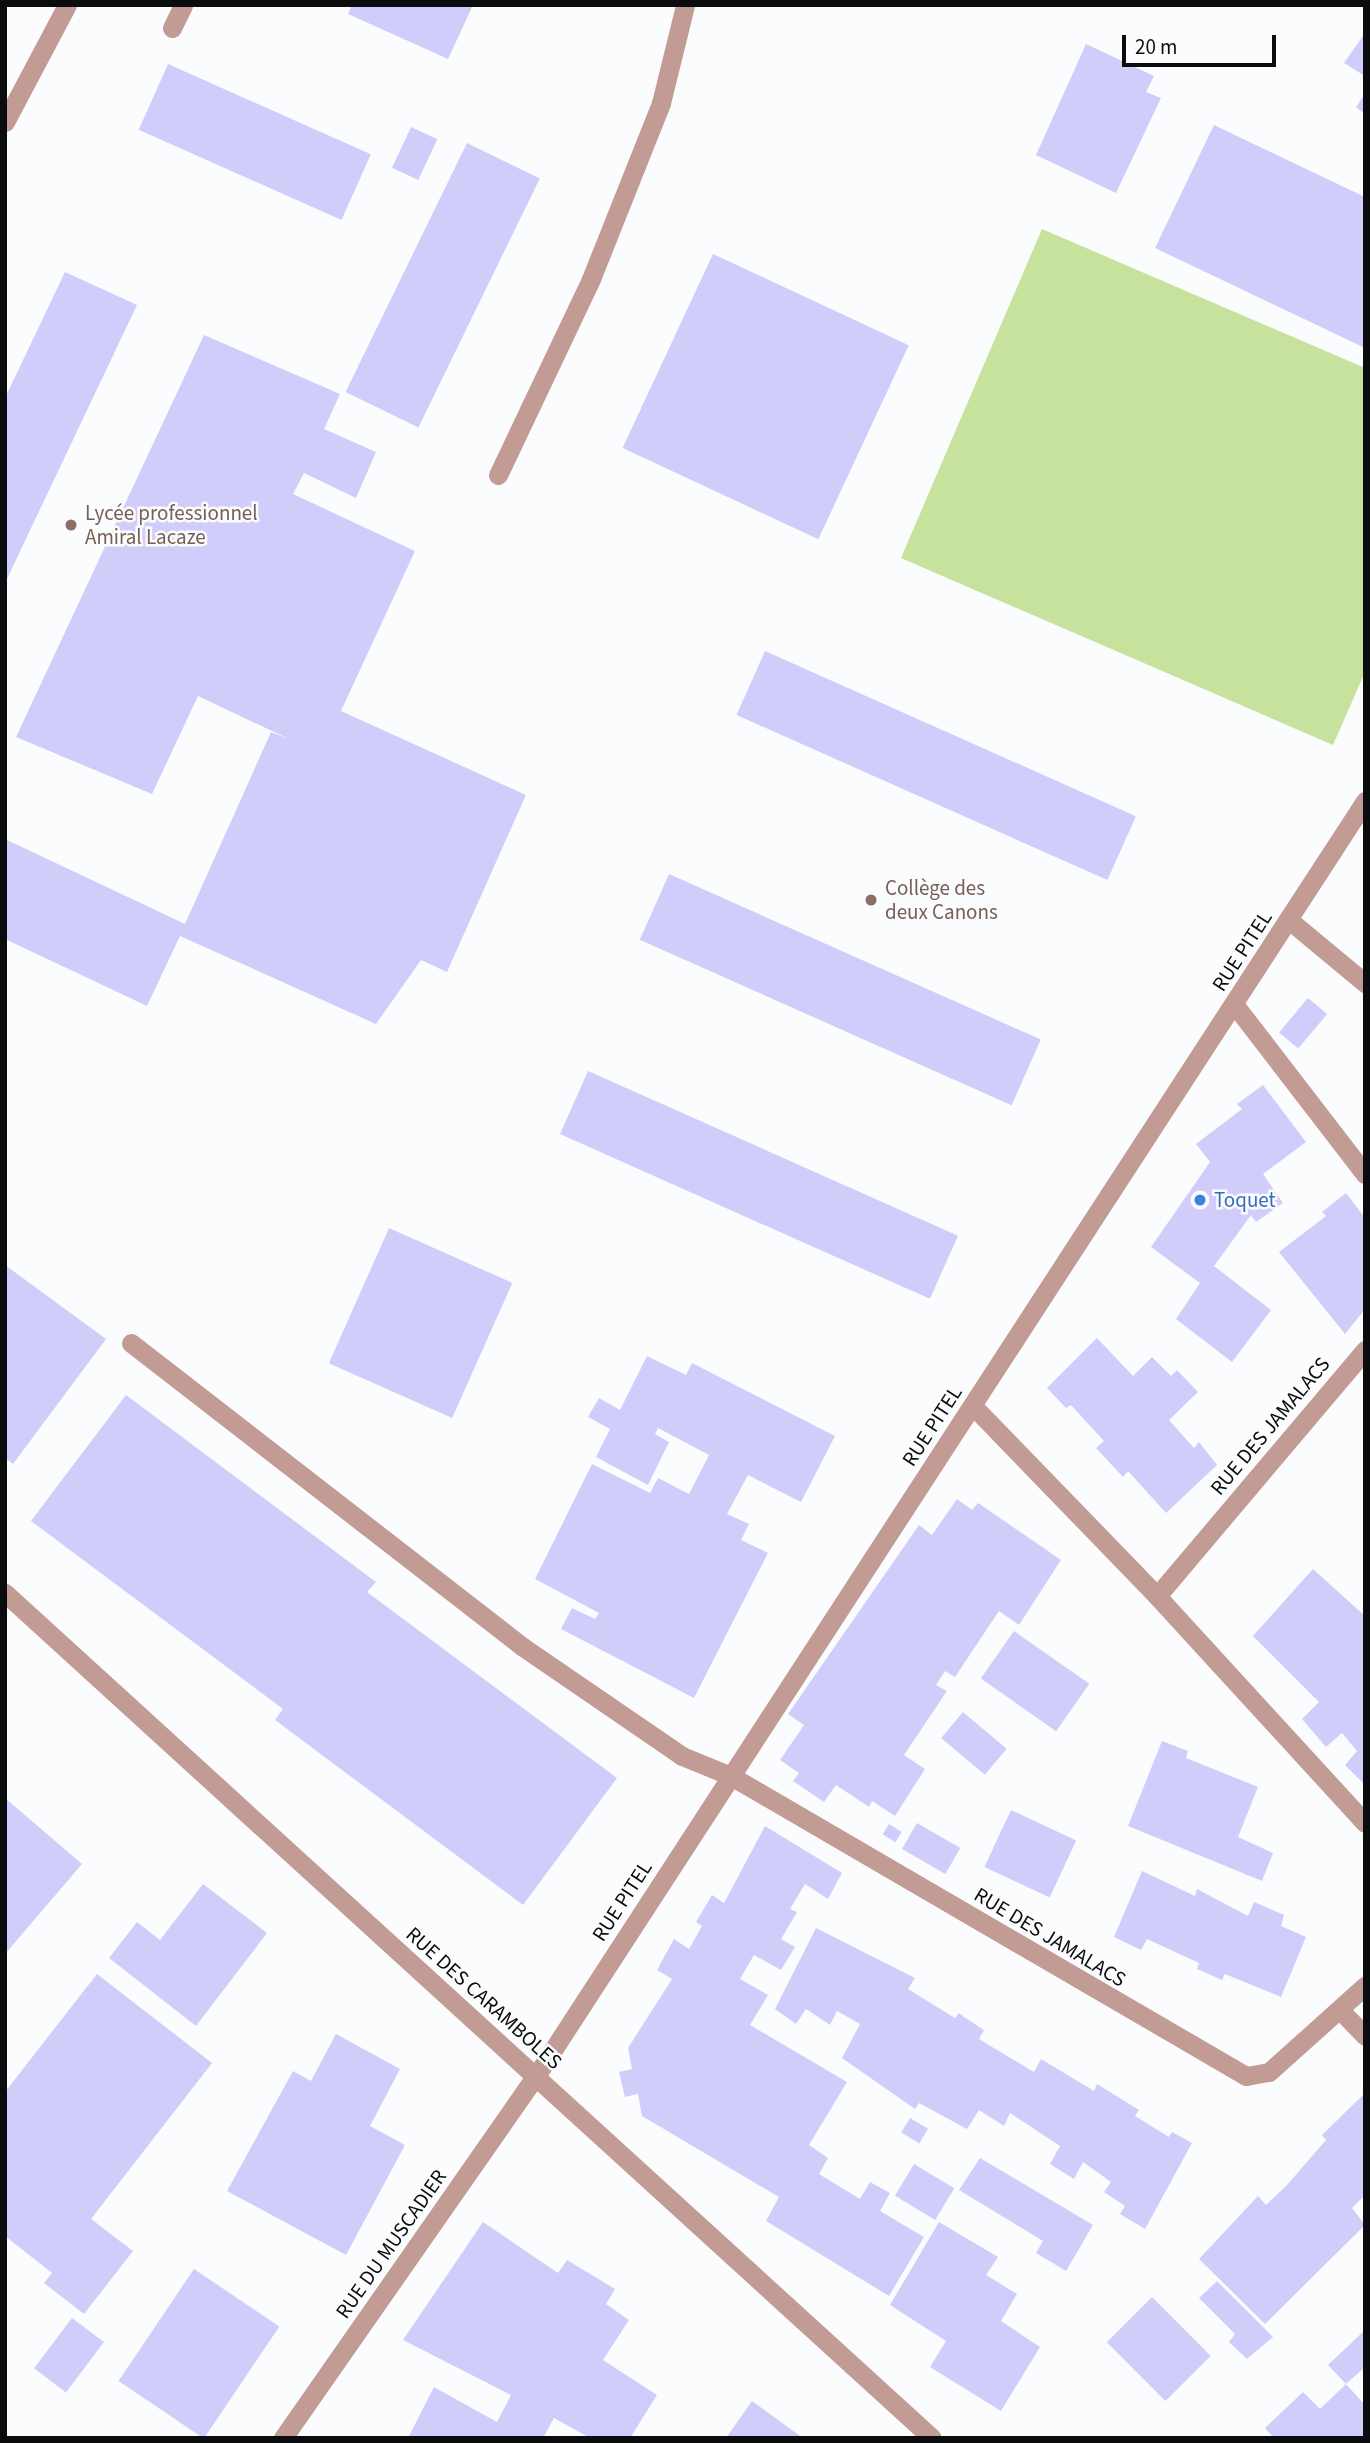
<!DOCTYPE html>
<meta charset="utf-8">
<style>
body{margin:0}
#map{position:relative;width:1370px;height:2443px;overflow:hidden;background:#fafcfe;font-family:"Source Sans 3",sans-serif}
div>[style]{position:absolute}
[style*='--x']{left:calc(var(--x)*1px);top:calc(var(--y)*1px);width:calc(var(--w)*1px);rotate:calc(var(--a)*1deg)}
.green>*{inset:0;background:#c7e29d}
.building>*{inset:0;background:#d1cdfb;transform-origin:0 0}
.service>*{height:19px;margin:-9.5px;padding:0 9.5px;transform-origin:9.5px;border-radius:9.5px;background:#c29b94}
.minor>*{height:19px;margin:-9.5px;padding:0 9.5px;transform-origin:9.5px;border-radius:9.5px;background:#c29b94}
.dots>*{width:19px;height:19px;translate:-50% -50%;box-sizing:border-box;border:4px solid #fafcfe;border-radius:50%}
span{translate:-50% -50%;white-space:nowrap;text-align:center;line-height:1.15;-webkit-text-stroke:5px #fafcfe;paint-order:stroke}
.education-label{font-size:21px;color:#785e54}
.left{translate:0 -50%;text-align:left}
.street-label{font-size:21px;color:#0a0c0e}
.shop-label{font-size:21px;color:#366cbe}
.frame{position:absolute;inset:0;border:7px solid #0a0c0e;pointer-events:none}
.scale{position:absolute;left:1122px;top:35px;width:154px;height:32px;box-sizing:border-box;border:4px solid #0a0c0e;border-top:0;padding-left:9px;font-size:21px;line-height:24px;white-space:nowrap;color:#0a0c0e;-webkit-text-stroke:5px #fafcfe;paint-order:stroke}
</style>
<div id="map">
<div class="green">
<div style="clip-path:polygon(1042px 229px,1365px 368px,1365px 672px,1333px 745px,901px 558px)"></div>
</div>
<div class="building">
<div style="clip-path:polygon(352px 5px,473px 5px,448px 59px,348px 14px)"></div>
<div style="clip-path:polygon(1365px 33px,1365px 76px,1344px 63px)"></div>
<div style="clip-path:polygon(1086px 44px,1154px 76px,1146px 92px,1161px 98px,1116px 193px,1036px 155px)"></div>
<div style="left:168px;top:64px;width:222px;height:72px;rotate:24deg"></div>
<div style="clip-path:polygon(1365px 94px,1365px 114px,1356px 107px)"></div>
<div style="clip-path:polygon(1214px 125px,1365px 197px,1365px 348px,1155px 248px)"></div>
<div style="left:411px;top:127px;width:29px;height:45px;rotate:25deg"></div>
<div style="left:467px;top:143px;width:81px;height:277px;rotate:26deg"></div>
<div style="left:713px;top:254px;width:216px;height:214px;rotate:25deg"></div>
<div style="clip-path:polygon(65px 272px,137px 305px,5px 583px,5px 398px)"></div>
<div style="clip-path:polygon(204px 335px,340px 394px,324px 429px,376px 452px,356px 498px,304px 473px,293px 494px,415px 551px,341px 711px,526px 795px,447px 972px,421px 960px,376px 1024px,180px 936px,147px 1006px,5px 939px,5px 839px,185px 924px,271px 732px,289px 739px,198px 696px,152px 794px,16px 737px)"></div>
<div style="left:765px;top:651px;width:406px;height:70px;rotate:24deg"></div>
<div style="left:669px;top:874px;width:407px;height:72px;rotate:24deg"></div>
<div style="left:1308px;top:998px;width:25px;height:45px;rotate:40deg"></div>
<div style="left:588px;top:1071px;width:405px;height:69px;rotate:24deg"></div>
<div style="clip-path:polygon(1263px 1085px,1306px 1142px,1263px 1174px,1283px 1203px,1256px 1222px,1251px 1215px,1214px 1266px,1271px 1310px,1232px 1362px,1176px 1319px,1200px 1283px,1151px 1247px,1210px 1162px,1196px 1144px,1242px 1109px,1237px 1104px)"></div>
<div style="clip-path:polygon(1346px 1193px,1365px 1218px,1365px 1309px,1345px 1334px,1279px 1252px,1326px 1216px,1322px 1212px)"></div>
<div style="left:389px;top:1228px;width:135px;height:148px;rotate:24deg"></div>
<div style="clip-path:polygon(5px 1265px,106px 1339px,13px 1464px,5px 1458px)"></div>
<div style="clip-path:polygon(1097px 1338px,1133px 1376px,1152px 1357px,1171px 1376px,1177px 1370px,1198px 1392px,1169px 1420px,1194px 1448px,1199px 1442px,1217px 1465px,1166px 1513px,1128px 1471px,1123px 1477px,1096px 1448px,1104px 1441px,1071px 1405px,1066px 1408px,1047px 1388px)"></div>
<div style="clip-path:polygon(647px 1356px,686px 1375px,692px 1363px,835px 1436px,801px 1502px,748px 1475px,727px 1514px,749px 1524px,741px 1540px,768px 1553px,694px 1698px,561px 1629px,572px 1608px,595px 1619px,599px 1613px,535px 1579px,592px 1464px,650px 1493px,658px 1478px,689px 1494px,709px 1455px,658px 1428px,655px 1434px,669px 1442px,648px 1485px,596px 1457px,610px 1429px,588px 1417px,599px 1398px,620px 1410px)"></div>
<div style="clip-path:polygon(126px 1395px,376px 1582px,367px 1592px,617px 1778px,523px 1905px,275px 1720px,283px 1709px,31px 1521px)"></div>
<div style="clip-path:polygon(957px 1499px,972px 1510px,978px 1503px,1061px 1560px,1019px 1625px,999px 1611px,955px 1677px,945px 1671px,936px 1685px,947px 1691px,904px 1755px,925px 1769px,895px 1816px,872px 1801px,869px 1807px,836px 1785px,824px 1802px,793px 1781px,799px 1773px,780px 1760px,804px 1725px,788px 1714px,919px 1525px,932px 1535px)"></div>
<div style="clip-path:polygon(1313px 1569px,1365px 1616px,1363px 1783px,1345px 1765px,1357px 1751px,1342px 1733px,1326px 1747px,1302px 1719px,1319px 1702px,1253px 1636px)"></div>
<div style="left:1014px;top:1631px;width:92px;height:58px;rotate:35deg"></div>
<div style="left:963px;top:1712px;width:57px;height:34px;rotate:40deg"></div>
<div style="clip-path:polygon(1162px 1741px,1188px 1751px,1186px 1758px,1258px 1787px,1238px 1837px,1273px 1853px,1262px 1881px,1128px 1826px)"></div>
<div style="clip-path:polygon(5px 1798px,82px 1864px,5px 1954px)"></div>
<div style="left:1011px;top:1810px;width:72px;height:63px;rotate:25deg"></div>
<div style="left:917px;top:1823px;width:50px;height:30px;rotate:30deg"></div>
<div style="left:889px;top:1824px;width:15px;height:12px;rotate:32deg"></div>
<div style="clip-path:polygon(765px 1826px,842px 1873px,828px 1899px,805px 1884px,790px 1909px,797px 1912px,781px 1939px,795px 1947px,781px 1970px,754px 1955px,740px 1979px,768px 1995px,750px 2025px,847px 2082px,809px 2145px,828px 2158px,819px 2174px,860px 2199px,870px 2182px,890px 2193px,880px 2211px,924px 2237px,889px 2296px,766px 2221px,779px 2197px,642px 2116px,638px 2094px,625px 2097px,619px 2072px,632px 2069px,628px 2048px,672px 1979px,657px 1970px,674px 1939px,689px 1949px,702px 1926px,696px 1922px,712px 1895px,724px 1903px)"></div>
<div style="clip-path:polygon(1142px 1871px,1195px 1896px,1197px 1889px,1248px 1916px,1254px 1902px,1284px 1915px,1281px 1926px,1306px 1937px,1281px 1997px,1225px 1974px,1222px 1980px,1197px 1969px,1199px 1963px,1147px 1939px,1141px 1950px,1114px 1937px)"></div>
<div style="clip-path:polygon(203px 1884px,267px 1933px,196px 2026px,109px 1958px,137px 1922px,160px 1940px)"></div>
<div style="clip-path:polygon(816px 1928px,915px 1978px,908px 1989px,955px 2018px,959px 2013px,964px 2017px,984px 2030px,979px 2039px,1034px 2072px,1041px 2059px,1094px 2091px,1097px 2084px,1139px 2110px,1135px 2116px,1169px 2137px,1172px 2132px,1192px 2143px,1145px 2229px,1120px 2214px,1125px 2206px,1104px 2192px,1111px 2182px,1083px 2162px,1074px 2179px,1050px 2164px,1060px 2146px,1010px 2113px,1004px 2126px,979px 2110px,967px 2129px,919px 2103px,915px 2109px,842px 2058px,860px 2024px,837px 2011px,830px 2025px,806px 2009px,796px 2024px,775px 2009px)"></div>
<div style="clip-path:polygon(97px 1974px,212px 2063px,91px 2219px,133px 2251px,84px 2314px,44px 2283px,52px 2273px,5px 2236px,5px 2092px)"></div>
<div style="clip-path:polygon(336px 2034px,400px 2069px,370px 2126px,405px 2145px,346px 2255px,227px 2191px,293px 2071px,311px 2081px)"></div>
<div style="clip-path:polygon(1365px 2093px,1365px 2195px,1352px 2208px,1365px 2225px,1265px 2324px,1199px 2259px,1258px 2196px,1266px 2205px,1287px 2185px,1326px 2140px,1322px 2135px)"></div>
<div style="left:910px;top:2118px;width:21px;height:17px;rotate:31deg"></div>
<div style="clip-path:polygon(980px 2158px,1093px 2225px,1066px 2271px,1036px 2253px,1043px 2241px,959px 2190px)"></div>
<div style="left:914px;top:2164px;width:47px;height:37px;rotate:31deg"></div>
<div style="clip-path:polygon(483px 2222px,558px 2273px,567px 2260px,615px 2289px,606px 2304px,629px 2320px,603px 2360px,657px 2395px,630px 2438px,590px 2438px,554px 2418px,543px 2438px,408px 2438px,434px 2387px,497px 2422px,511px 2395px,403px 2340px)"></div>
<div style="clip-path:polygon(939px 2222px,998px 2257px,986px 2275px,1017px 2294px,1001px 2321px,1040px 2347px,1001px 2411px,930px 2367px,946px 2341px,890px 2305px)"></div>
<div style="left:194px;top:2269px;width:103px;height:135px;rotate:34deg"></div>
<div style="clip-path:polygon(1217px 2281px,1273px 2337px,1247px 2359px,1229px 2342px,1235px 2334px,1199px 2298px)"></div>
<div style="left:1152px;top:2297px;width:83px;height:64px;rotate:45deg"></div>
<div style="left:72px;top:2318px;width:40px;height:63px;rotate:37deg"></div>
<div style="clip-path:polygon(1365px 2330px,1365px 2367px,1346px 2384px,1328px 2365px)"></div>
<div style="clip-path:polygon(1346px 2384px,1365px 2405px,1365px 2438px,1274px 2438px,1265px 2428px,1303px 2392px,1320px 2409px)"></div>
<div style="clip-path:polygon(752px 2401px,803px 2438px,726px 2438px)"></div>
</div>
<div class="service">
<div style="--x:172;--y:28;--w:25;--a:-64"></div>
<div style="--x:131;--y:1343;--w:496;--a:37.8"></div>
<div style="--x:523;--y:1647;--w:193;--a:34.4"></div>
<div style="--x:682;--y:1756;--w:53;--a:22.2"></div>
</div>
<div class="minor">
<div style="--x:5;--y:122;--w:132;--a:-62.1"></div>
<div style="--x:498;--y:475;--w:217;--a:-64.6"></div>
<div style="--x:591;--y:279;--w:189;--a:-68.3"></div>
<div style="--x:661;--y:103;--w:101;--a:-76.2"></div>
<div style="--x:1289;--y:920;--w:99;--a:39.7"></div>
<div style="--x:1234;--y:1004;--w:215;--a:52.4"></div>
<div style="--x:973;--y:1406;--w:264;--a:45.9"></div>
<div style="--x:1157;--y:1596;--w:308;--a:47.5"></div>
<div style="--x:5;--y:1593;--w:1254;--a:42.35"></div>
<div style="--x:1157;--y:1596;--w:322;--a:-49.8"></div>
<div style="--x:731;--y:1776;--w:596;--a:30.22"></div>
<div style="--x:1246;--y:2076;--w:23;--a:-10"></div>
<div style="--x:1269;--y:2072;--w:129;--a:-41.9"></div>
<div style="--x:1340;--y:2010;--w:36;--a:46"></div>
<div style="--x:283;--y:2438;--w:442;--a:-55.1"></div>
<div style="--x:536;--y:2076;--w:1521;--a:-56.97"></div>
</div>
<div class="dots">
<div style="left:71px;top:525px;background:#8d6e63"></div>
<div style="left:871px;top:900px;background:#8d6e63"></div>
<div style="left:1200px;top:1200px;background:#3f7fe0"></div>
</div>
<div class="education-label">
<span class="left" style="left:85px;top:525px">Lycée professionnel<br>Amiral Lacaze</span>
<span class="left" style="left:885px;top:900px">Collège des<br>deux Canons</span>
</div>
<div class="street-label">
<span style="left:1242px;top:951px;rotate:-57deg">RUE PITEL</span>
<span style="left:932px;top:1426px;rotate:-57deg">RUE PITEL</span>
<span style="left:1270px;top:1426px;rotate:-50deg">RUE DES JAMALACS</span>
<span style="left:622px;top:1901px;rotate:-57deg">RUE PITEL</span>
<span style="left:1050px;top:1937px;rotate:31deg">RUE DES JAMALACS</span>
<span style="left:484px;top:1998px;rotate:42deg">RUE DES CARAMBOLES</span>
<span style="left:391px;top:2244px;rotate:-55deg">RUE DU MUSCADIER</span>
</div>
<div class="shop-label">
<span class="left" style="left:1214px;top:1200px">Toquet</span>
</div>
<div class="frame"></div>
<div class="scale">20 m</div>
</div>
